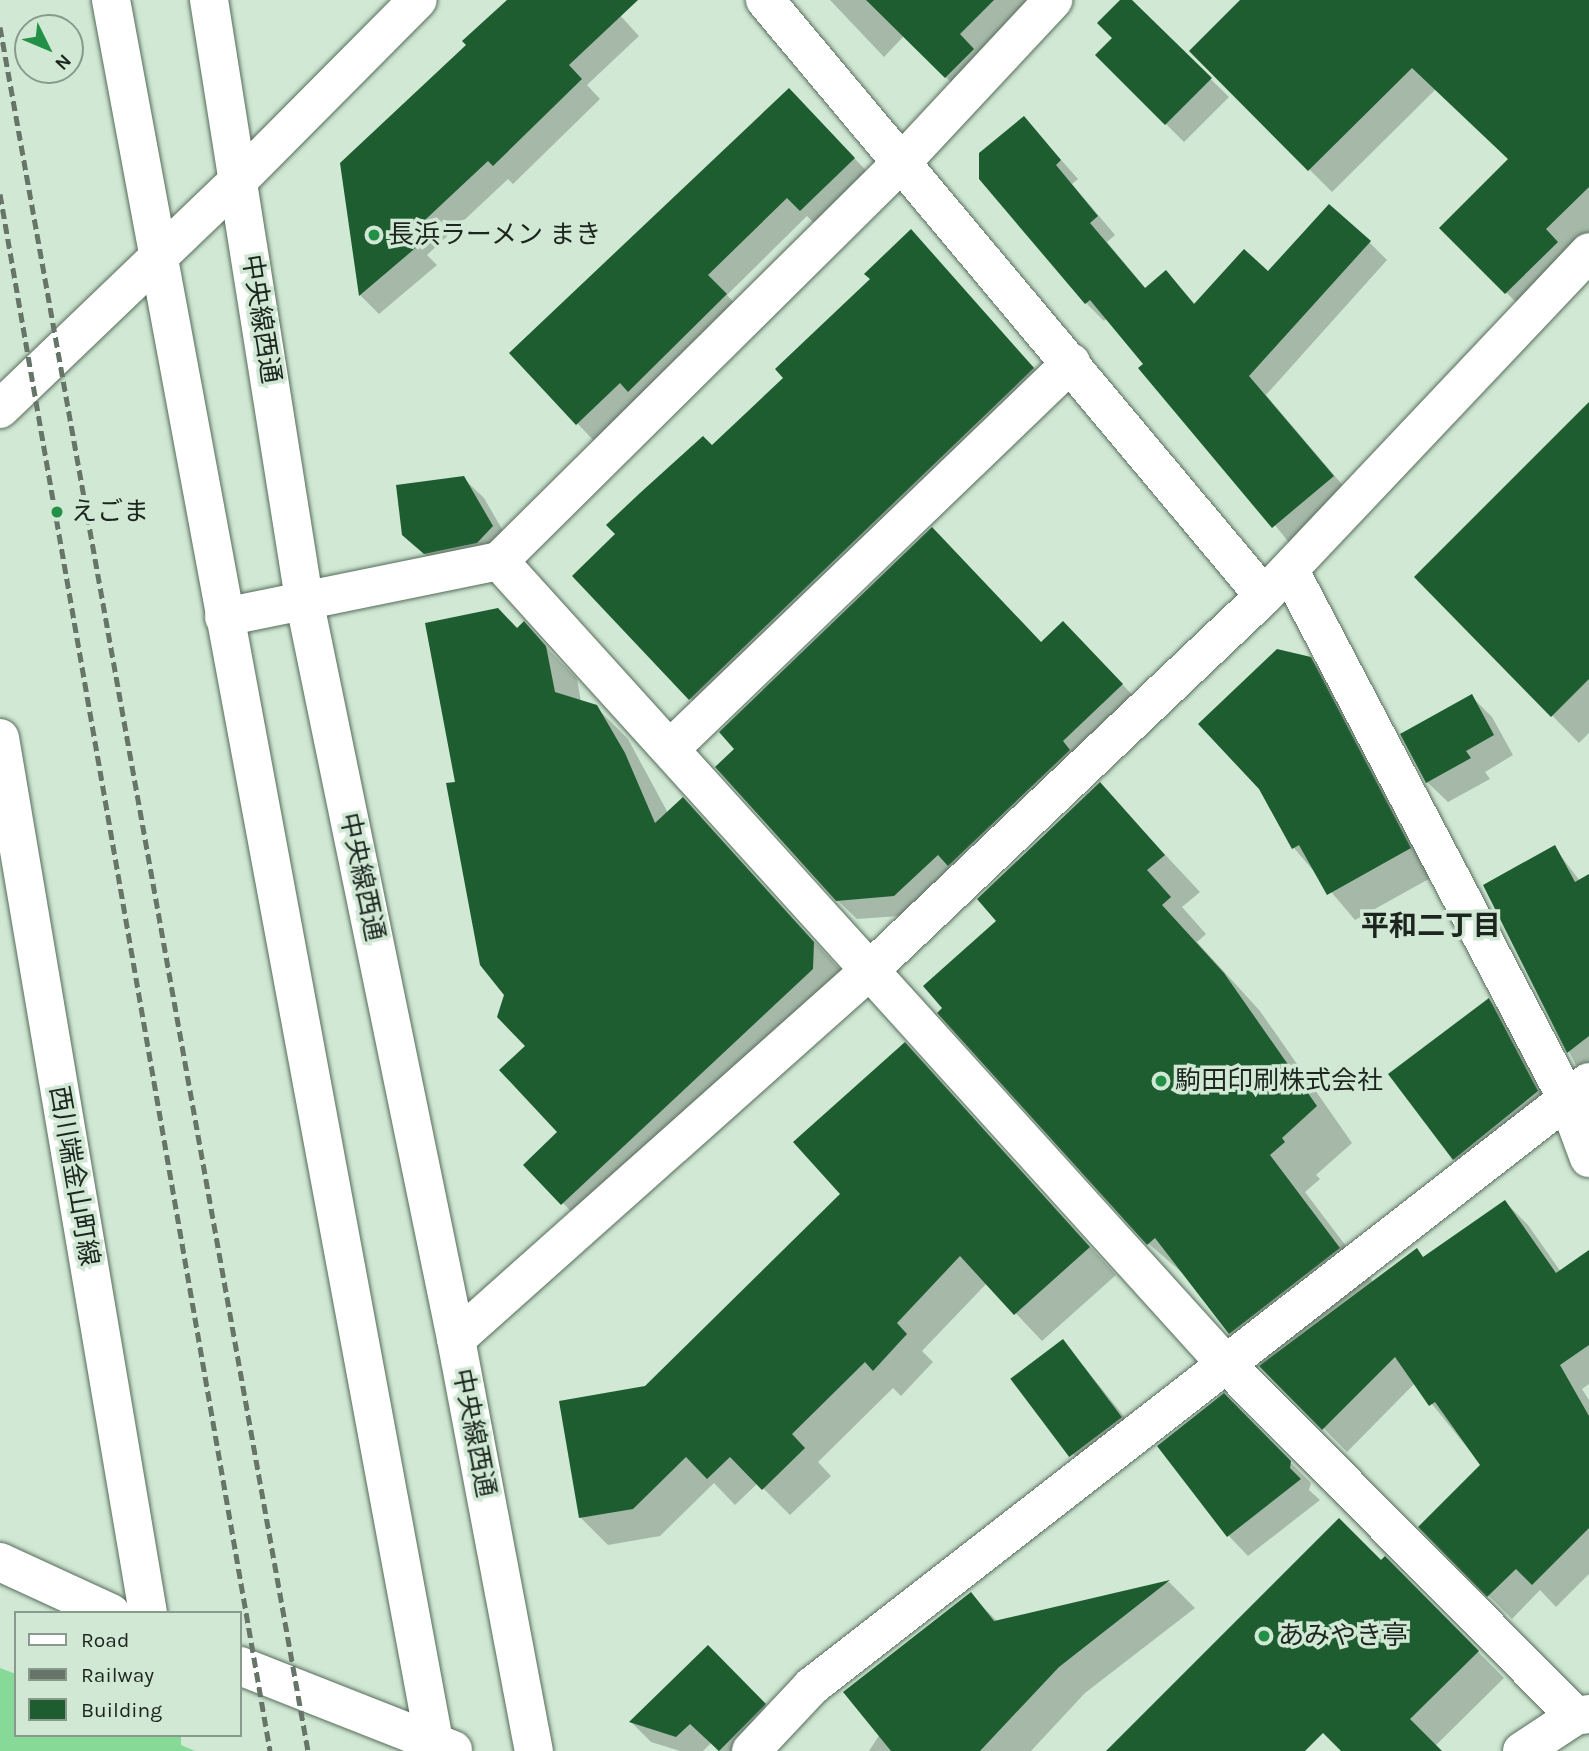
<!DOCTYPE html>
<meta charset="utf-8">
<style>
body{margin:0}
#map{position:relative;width:1589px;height:1751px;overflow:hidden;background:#d0e8d4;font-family:Karla,"Noto Sans JP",sans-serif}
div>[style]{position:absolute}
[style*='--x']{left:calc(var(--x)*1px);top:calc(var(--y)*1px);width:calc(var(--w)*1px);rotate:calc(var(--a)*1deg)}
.water>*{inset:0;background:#87d998}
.shadow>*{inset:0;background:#0003;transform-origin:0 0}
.building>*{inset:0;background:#1d5d30;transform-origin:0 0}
.roads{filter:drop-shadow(0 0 2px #576c5b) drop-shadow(0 0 2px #576c5b)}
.minor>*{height:38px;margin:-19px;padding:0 19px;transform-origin:19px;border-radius:19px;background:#fff}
.rail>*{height:5px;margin-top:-2.5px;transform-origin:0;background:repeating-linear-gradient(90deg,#667568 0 10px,transparent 0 15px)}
.dots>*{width:19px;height:19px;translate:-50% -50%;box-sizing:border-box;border:4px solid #d0e8d4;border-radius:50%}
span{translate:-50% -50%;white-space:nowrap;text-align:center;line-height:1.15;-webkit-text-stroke:7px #d0e8d4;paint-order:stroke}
.poi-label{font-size:26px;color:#1c251e}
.left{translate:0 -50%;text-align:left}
.street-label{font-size:26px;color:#1c251e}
.neighbourhood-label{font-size:28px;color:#1c251e;font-weight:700}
.legend{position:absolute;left:14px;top:1611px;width:228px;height:126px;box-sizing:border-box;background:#d0e8d4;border:2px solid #889a8b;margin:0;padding:9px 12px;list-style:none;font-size:21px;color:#1c251e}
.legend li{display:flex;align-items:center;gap:14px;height:35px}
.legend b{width:35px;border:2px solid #889a8b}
.north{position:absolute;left:14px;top:14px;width:70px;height:70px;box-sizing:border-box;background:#d0e8d4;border:2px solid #889a8b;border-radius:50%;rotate:133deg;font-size:19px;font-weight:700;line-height:28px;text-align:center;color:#1c251e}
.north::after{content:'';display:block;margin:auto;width:24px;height:32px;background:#239048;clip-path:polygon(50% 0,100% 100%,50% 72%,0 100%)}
</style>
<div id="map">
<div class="water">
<div style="clip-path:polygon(0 1668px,16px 1674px,16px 1735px,181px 1735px,181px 1745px,195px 1751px,0 1751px)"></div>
</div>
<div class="shadow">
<div style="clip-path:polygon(508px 0,606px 0,639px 36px,587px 85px,600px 99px,513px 184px,508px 179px,427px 255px,437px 265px,379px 314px,360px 295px,342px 163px,469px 46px)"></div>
<div style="clip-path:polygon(830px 0,1027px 0,968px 99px,904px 36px,884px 57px)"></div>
<div style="clip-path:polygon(1123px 0,1130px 0,1229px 97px,1184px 142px,1097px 55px,1115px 38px)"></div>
<div style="clip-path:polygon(1242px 0,1589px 0,1589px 232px,1567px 253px,1529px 315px,1441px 228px,1509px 160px,1436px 89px,1332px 192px,1191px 51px)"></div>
<div style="clip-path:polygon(809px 110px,873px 178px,820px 229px,807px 216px,727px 295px,745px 315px,596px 443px,577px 423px)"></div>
<div style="clip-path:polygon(1024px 118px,1078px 179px,1072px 184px,1115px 235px,1107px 242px,1146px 289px,1166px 273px,1196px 305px,1268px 274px,1369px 242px,1387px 260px,1266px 395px,1351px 495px,1291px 545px,1107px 318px,1104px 321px,1086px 303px)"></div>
<div style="clip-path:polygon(933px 255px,1056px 392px,713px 722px,574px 576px,786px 378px)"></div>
<div style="clip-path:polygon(1589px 404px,1589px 733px,1579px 743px,1417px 577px)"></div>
<div style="clip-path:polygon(463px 478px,484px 498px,513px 548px,446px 574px,404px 534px)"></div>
<div style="clip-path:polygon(524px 624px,577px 679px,581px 702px,596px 707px,628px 739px,668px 813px,683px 799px,845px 975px,594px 1235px,526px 1165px,559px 1132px,506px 994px,457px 783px,517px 630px)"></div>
<div style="clip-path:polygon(1083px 643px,1141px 704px,914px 915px,857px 919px,837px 900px,1042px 644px)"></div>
<div style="clip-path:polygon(1310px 659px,1337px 686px,1436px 875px,1355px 920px,1294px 848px,1260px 788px)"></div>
<div style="clip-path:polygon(1472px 697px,1492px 717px,1513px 755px,1485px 772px,1490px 779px,1448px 802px,1427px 782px)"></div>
<div style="clip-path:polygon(1100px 785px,1200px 892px,1182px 907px,1206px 934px,1197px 942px,1260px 1011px,1352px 1143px,1316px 1175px,1320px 1179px,1305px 1192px,1374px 1283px,1424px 1258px,1505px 1202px,1528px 1225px,1561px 1272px,1589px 1252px,1589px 1384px,1582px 1389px,1589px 1400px,1589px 1574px,1556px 1607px,1540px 1590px,1512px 1619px,1421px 1527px,1482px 1466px,1415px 1383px,1347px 1452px,1230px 1333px,1187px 1277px,1149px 1244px,940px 1013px,999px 921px)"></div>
<div style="clip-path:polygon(1554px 847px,1580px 881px,1589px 883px,1589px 1078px,1576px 1065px,1485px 886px)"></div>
<div style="clip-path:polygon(1489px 1000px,1509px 1020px,1558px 1114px,1475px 1179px,1454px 1159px)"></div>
<div style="clip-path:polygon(905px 1044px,1116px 1275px,1042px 1341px,987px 1283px,922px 1351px,933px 1362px,901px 1396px,893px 1388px,818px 1462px,831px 1476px,790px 1515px,758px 1483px,735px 1505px,714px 1483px,660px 1536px,608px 1545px,581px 1518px,645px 1388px,843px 1194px)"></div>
<div style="left:1063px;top:1341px;width:124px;height:63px;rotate:51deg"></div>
<div style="clip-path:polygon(1224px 1396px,1311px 1483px,1309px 1490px,1320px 1500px,1248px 1556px,1228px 1535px)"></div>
<div style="clip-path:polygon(1385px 1558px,1504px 1678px,1435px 1746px,1440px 1751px,1343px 1751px)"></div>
<div style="clip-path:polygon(1169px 1582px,1195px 1608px,1085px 1693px,1031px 1751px,869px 1751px,970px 1594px,998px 1622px)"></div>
<div style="clip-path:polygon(708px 1647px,785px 1725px,759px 1751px,718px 1751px,711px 1743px,703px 1751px,680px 1751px,651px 1742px,631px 1722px)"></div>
</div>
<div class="building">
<div style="clip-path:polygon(507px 0,638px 0,569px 65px,582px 79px,493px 166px,488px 161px,409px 235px,419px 245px,359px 296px,340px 163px,466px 45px,462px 41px)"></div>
<div style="clip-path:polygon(866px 0,994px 0,960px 34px,974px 49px,945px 78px)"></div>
<div style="clip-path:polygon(1120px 0,1132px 0,1212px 78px,1165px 125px,1095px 55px,1112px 38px,1097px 23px)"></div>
<div style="clip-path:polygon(1240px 0,1589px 0,1589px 187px,1546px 229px,1558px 242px,1505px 294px,1439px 228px,1508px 159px,1412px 68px,1308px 171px,1189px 51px)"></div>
<div style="clip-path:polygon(789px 88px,855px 158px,800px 211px,787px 198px,708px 275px,727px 294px,628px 392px,620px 383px,576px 425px,509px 353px)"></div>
<div style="clip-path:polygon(1024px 116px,1061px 160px,1056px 165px,1098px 216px,1090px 223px,1145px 288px,1166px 270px,1194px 304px,1244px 249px,1268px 271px,1329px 204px,1371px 241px,1249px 376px,1334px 476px,1272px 528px,1138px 368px,1143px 364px,1090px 300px,1085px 304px,979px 179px,979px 153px)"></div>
<div style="clip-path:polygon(911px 229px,1034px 368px,689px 700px,572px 576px,615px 534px,606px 525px,640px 493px,703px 436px,712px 445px,783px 378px,775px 369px,870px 279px,864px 274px)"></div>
<div style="clip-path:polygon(1589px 402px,1589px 679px,1551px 717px,1414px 577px)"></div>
<div style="clip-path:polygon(464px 476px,493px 526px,477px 543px,424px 554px,402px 535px,396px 485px)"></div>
<div style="clip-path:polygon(932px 527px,1041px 642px,1063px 621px,1123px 684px,1063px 741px,1070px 750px,948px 866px,938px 855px,894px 896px,836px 901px,715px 767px,734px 749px,719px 732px)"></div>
<div style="clip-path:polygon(498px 608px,517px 628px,524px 621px,546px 646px,555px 692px,597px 705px,625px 753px,655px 823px,683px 797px,814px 942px,813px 969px,561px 1205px,523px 1165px,557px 1132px,499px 1070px,525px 1046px,497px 1017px,504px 995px,480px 965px,446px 783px,455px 782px,425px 623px)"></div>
<div style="clip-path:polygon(1277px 649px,1311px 657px,1411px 848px,1327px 895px,1299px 845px,1292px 849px,1259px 789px,1198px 724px)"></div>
<div style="clip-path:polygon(1472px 694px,1494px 735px,1466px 751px,1471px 758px,1426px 783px,1400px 734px)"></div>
<div style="clip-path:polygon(1100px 782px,1165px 855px,1147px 870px,1171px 897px,1162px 905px,1224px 973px,1317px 1106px,1282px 1138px,1285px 1142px,1270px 1155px,1340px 1248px,1229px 1334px,1155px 1238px,1147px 1245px,937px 1013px,942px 1008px,923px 986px,996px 921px,977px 899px)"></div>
<div style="clip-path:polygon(1555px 845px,1575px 882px,1589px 874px,1589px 1036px,1567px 1053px,1483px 885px)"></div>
<div style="clip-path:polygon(1489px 998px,1538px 1091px,1453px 1160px,1388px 1074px)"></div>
<div style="clip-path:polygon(905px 1042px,1090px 1247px,1014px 1315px,960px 1256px,897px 1323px,907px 1334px,873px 1371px,865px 1362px,792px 1434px,805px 1448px,762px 1490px,730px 1457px,707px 1479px,686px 1457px,633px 1509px,579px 1518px,559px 1401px,645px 1386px,840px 1194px,793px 1142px)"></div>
<div style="clip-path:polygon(1505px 1200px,1556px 1273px,1589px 1250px,1589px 1345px,1560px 1365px,1589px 1416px,1589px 1528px,1532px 1585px,1516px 1569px,1487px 1597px,1418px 1527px,1480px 1465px,1435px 1402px,1429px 1406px,1395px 1357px,1322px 1430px,1259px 1366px,1417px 1248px,1423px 1257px)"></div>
<div style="left:1063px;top:1339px;width:98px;height:66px;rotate:53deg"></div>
<div style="clip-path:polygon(1224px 1393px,1291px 1461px,1290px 1468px,1301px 1479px,1227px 1537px,1157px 1446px)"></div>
<div style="clip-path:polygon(1339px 1518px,1381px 1560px,1385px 1556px,1479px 1651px,1410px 1719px,1442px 1751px,1341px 1751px,1323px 1733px,1305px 1751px,1106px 1751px)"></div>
<div style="clip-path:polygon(1170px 1580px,1059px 1667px,980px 1751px,891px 1751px,843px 1692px,971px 1592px,994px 1621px)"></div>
<div style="clip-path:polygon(708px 1645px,766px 1704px,719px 1751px,690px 1724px,676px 1737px,629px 1722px)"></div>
</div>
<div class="roads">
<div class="minor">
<div style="--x:111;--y:0;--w:1781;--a:79.49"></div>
<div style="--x:209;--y:0;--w:606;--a:80.99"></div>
<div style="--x:304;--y:599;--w:755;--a:78.39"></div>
<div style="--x:456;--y:1339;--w:419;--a:79.3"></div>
<div style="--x:765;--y:0;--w:777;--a:50.06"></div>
<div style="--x:0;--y:409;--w:332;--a:-43.8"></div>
<div style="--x:240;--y:179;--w:252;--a:-45.2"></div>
<div style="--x:499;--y:561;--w:1082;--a:47.85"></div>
<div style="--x:1225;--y:1363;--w:497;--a:45.2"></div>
<div style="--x:1290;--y:571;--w:596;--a:62.32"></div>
<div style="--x:1567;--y:1099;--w:63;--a:69.6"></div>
<div style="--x:224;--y:617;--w:281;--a:-11.5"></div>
<div style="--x:499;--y:561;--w:570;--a:-44.72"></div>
<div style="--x:904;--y:160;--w:219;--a:-47"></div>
<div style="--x:0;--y:738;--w:887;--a:80.4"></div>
<div style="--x:670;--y:749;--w:557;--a:-43.91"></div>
<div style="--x:456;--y:1339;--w:555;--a:-41.71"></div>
<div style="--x:870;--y:970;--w:543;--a:-43.51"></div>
<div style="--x:1264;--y:596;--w:473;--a:-46.6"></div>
<div style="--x:0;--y:1562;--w:122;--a:24.7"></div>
<div style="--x:240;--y:1666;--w:229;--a:21.5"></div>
<div style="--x:751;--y:1751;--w:89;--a:-46.8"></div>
<div style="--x:812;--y:1686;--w:984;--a:-37.86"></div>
<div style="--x:1522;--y:1751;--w:64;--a:-33.4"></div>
<div style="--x:1575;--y:1716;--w:14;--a:-8"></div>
</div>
</div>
<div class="rail">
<div style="--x:0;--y:27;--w:1751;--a:79.87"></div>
<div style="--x:0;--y:194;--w:1580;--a:80.16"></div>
</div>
<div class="dots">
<div style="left:374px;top:235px;background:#239048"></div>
<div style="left:57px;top:512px;background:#239048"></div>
<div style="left:1161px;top:1081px;background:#239048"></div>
<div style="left:1264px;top:1636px;background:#239048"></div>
</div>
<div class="poi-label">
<span class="left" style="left:388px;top:235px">長浜ラーメン まき</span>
<span class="left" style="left:71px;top:512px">えごま</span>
<span class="left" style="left:1175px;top:1081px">駒田印刷株式会社</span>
<span class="left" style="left:1278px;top:1636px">あみやき亭</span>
</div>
<div class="street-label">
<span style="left:261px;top:319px;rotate:81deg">中央線西通</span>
<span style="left:362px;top:877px;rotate:78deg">中央線西通</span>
<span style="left:74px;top:1176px;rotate:80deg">西川端金山町線</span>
<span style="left:474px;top:1433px;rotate:79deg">中央線西通</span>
</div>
<div class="neighbourhood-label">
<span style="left:1431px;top:926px">平和二丁目</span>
</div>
<ul class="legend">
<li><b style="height:9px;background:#fff"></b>Road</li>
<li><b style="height:9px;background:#667568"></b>Railway</li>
<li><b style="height:19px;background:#1d5d30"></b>Building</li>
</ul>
<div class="north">N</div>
</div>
